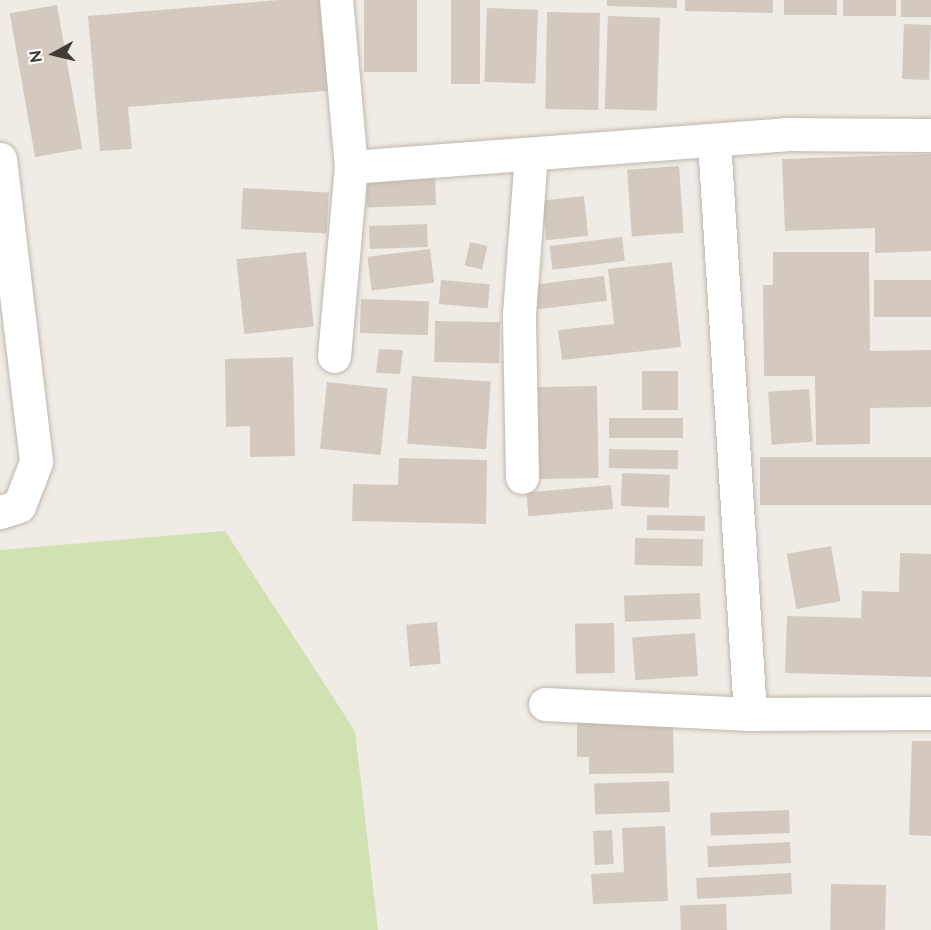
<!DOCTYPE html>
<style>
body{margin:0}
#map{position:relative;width:931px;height:930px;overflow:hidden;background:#f0ece5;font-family:Raleway,sans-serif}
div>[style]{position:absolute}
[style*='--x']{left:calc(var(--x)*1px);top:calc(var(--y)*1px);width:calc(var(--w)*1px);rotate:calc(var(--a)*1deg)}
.green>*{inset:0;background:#d0e1b2}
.building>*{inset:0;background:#d4c9bf;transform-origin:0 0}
.roads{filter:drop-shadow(0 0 2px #beb6ac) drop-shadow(0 0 2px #beb6ac)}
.street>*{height:33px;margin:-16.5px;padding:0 16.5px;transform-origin:16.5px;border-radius:16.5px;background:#fff}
span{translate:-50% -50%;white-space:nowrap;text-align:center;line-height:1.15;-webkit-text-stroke:4.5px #fff;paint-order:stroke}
.north{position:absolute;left:24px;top:24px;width:60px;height:60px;-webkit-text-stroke:4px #fff;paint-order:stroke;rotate:262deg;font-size:16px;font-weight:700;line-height:24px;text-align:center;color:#423c35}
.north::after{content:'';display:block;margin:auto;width:21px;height:27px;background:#423c35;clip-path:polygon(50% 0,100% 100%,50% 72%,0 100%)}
</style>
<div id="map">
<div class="green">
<div style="clip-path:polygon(225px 531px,355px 731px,378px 930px,0 930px,0 550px)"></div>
</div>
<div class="building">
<div style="clip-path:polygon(279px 0,328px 0,337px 90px,128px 107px,132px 149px,100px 151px,88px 16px)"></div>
<div style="left:364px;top:0;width:53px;height:72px"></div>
<div style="left:451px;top:0;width:29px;height:84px"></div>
<div style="clip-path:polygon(607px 0,677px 0,677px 8px,607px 6px)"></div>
<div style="clip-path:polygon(685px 0,773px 0,773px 13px,685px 11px)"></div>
<div style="left:784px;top:0;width:53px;height:15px"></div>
<div style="left:843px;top:0;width:53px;height:16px"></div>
<div style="left:901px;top:0;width:30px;height:17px"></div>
<div style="left:57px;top:5px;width:146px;height:48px;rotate:80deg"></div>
<div style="left:487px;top:8px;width:51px;height:74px;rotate:2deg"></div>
<div style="left:547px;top:12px;width:53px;height:97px;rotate:1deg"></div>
<div style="left:608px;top:16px;width:52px;height:93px;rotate:2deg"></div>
<div style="left:904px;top:24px;width:27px;height:55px;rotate:2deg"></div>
<div style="clip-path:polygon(931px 154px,931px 251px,875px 253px,875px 228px,785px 231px,782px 159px)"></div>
<div style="left:679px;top:166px;width:67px;height:52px;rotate:86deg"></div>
<div style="left:435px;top:172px;width:33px;height:69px;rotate:88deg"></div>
<div style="left:243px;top:188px;width:86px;height:41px;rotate:3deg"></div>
<div style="left:584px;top:196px;width:40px;height:42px;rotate:84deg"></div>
<div style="left:427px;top:224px;width:23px;height:58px;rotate:88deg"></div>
<div style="left:622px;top:237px;width:24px;height:73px;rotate:83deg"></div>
<div style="left:470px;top:242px;width:18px;height:24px;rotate:13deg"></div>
<div style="left:430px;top:249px;width:34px;height:63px;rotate:83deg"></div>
<div style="left:306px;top:252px;width:75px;height:70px;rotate:84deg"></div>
<div style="clip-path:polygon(773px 252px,869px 252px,870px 351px,931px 350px,931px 407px,870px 408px,870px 444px,816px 445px,815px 376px,764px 376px,763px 285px,773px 285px)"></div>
<div style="clip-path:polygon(672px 262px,681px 347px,562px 360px,558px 330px,614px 324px,608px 269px)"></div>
<div style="left:604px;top:276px;width:25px;height:78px;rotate:83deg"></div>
<div style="left:441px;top:280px;width:49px;height:24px;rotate:5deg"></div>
<div style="left:874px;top:280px;width:57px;height:37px"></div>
<div style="left:361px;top:299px;width:68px;height:34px;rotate:2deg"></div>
<div style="left:435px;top:321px;width:65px;height:41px;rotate:1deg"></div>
<div style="clip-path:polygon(379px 349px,403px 350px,400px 374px,376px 373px)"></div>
<div style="clip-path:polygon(293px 357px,295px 456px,250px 457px,250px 426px,226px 427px,225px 359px)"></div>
<div style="left:642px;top:371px;width:36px;height:39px"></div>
<div style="left:412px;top:376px;width:79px;height:68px;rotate:4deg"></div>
<div style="left:327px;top:382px;width:61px;height:67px;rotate:6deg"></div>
<div style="left:597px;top:386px;width:92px;height:59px;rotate:89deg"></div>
<div style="left:809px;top:389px;width:53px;height:41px;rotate:86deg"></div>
<div style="left:683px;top:418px;width:20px;height:74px;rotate:90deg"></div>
<div style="left:609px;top:449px;width:69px;height:19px;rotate:1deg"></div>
<div style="left:931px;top:457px;width:48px;height:171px;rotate:90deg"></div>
<div style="clip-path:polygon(399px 458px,487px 460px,486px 524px,352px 521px,353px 484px,398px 485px)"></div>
<div style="left:622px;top:473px;width:48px;height:33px;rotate:2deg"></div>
<div style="left:611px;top:485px;width:24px;height:85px;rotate:85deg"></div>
<div style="left:647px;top:515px;width:58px;height:15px;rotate:1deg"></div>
<div style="left:635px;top:538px;width:68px;height:27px;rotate:1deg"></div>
<div style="left:831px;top:546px;width:56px;height:45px;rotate:80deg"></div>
<div style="clip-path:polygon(900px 553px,931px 554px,931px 677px,785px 673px,787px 616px,861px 618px,862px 591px,899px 592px)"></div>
<div style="left:700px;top:593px;width:26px;height:76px;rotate:88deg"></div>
<div style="left:437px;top:622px;width:42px;height:31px;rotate:85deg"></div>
<div style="left:614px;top:623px;width:50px;height:39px;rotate:89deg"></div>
<div style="left:695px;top:633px;width:43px;height:63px;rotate:86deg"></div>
<div style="clip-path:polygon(673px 722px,674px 773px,589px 774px,589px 757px,577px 757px,577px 723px)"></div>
<div style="clip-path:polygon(912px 741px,931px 741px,931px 836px,909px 835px)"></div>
<div style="left:669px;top:781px;width:31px;height:75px;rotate:88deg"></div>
<div style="left:789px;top:810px;width:23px;height:79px;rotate:88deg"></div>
<div style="clip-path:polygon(665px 826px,668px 901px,593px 904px,591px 874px,624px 872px,622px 828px)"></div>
<div style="left:612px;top:830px;width:34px;height:19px;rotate:87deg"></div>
<div style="left:790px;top:842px;width:21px;height:83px;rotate:87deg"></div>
<div style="left:791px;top:873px;width:21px;height:95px;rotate:87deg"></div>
<div style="left:831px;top:884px;width:55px;height:46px;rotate:1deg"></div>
<div style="left:726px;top:904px;width:26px;height:46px;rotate:88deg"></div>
</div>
<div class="roads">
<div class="street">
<div style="--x:714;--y:141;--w:574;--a:86.4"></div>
<div style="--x:0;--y:159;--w:305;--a:83.2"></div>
<div style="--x:36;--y:462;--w:47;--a:111.1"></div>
<div style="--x:19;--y:506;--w:20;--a:162"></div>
<div style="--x:351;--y:167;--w:436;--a:-4.3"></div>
<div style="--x:786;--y:134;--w:145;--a:0.4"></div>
<div style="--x:334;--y:356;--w:190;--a:-84.9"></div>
<div style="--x:351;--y:167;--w:168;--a:-95.1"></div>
<div style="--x:522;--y:477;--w:163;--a:-91.1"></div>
<div style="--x:519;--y:314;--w:158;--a:-85.7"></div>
<div style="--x:545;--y:704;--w:205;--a:2.8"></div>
<div style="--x:750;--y:714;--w:181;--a:-0.3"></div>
</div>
</div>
<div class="north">N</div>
</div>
